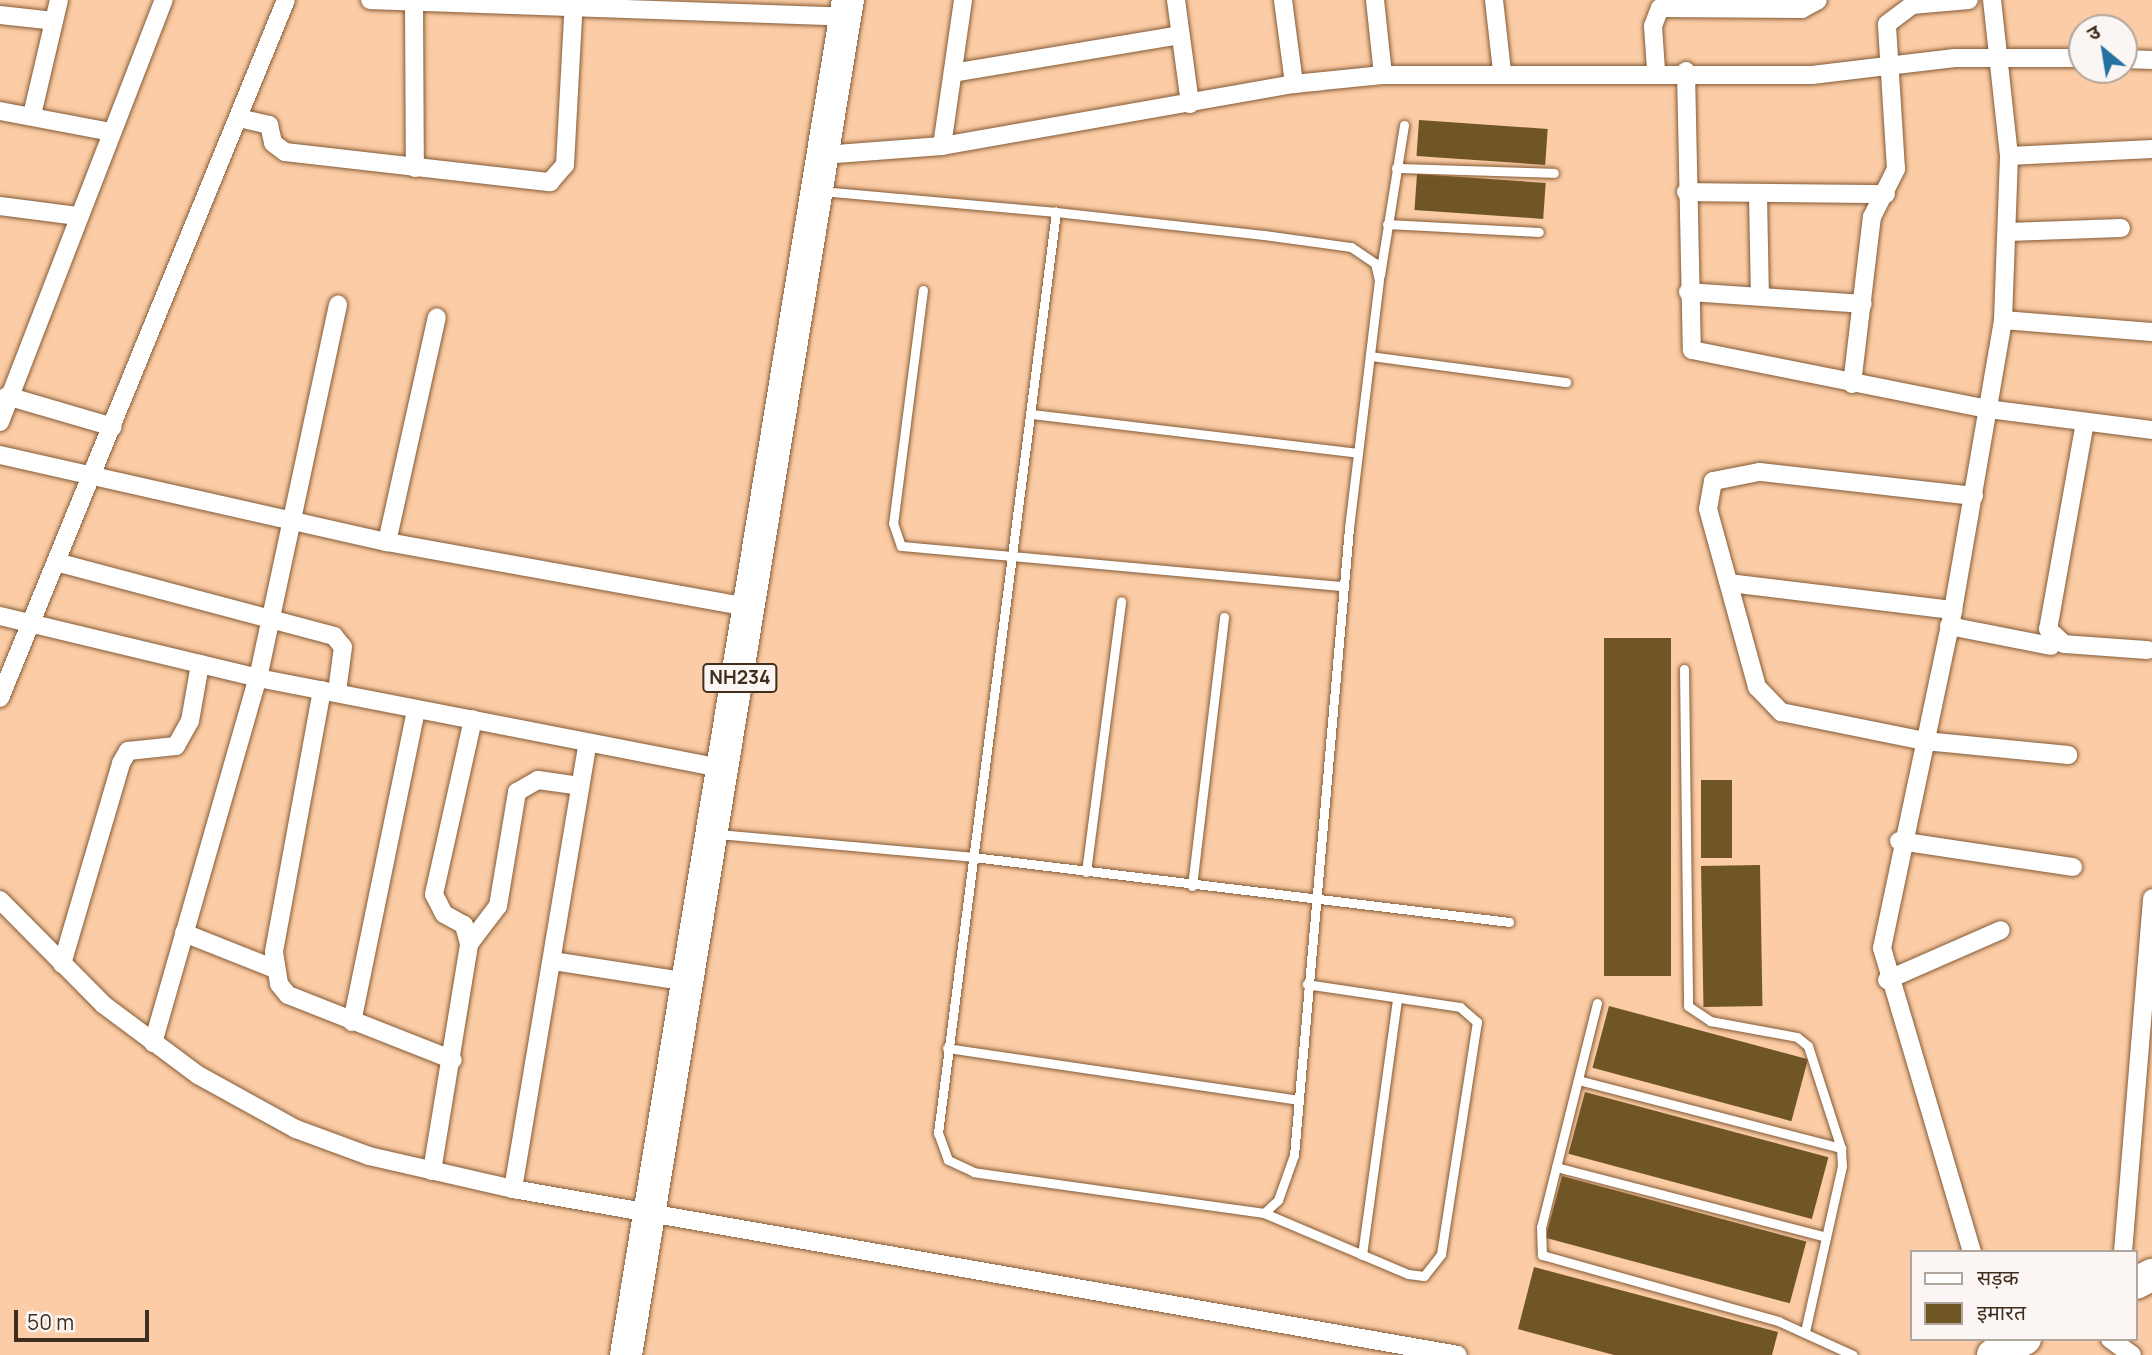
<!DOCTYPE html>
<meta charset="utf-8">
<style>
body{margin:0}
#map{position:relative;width:2152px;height:1355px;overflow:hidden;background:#fbcca5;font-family:Manrope,"Noto Sans Devanagari",sans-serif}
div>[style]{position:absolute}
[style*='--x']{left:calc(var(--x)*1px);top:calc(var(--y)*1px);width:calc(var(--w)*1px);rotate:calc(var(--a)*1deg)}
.building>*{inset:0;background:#705625;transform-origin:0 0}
.roads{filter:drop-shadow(0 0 2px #835a36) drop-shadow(0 0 2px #835a36)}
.lane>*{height:9px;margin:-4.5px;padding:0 4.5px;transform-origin:4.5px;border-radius:4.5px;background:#fff}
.street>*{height:18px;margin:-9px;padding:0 9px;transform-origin:9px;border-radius:9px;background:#fff}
.highway>*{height:32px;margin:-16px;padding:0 16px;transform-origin:16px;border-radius:16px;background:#fff}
span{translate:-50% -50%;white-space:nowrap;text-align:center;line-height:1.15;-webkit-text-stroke:7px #fbf6f3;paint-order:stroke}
.shield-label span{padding:2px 5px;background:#fbf6f3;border:2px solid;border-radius:5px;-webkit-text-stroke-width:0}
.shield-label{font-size:19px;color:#3f2d1e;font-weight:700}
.legend{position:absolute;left:1910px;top:1250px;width:228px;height:91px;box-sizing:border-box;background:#fbf6f3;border:2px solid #b0a69e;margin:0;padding:9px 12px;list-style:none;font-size:21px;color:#3f2d1e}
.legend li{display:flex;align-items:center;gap:14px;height:35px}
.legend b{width:35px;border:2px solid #b0a69e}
.north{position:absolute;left:2068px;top:14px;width:70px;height:70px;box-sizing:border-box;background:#fbf6f3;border:2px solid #b0a69e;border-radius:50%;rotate:330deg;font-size:19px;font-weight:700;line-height:28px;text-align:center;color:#3f2d1e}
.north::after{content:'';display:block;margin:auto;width:24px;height:32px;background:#2371a3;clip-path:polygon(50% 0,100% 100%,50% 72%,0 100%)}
.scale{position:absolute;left:14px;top:1310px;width:135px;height:32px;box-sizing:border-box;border:4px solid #3f2d1e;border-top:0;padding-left:9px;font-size:21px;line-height:24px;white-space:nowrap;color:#3f2d1e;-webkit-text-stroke:5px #fbf6f3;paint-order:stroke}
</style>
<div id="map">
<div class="building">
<div style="left:1419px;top:120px;width:129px;height:36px;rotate:4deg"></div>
<div style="left:1417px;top:174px;width:129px;height:36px;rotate:4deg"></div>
<div style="left:1671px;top:638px;width:338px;height:67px;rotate:90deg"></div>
<div style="left:1701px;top:780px;width:31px;height:78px"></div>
<div style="left:1760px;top:865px;width:141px;height:59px;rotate:89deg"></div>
<div style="left:1609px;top:1006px;width:206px;height:64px;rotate:15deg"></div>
<div style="left:1585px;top:1092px;width:252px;height:64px;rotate:15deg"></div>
<div style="left:1562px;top:1176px;width:253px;height:64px;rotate:15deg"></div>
<div style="clip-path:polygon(1534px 1267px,1778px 1332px,1772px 1355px,1614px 1355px,1518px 1329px)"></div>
</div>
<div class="roads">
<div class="lane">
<div style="--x:1396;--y:168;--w:158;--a:1.8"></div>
<div style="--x:821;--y:191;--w:236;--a:5.1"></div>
<div style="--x:1056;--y:212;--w:209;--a:6.3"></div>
<div style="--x:1264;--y:235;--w:88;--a:7.9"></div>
<div style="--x:1351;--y:247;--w:29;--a:34"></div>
<div style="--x:1375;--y:263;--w:17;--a:77"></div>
<div style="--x:1379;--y:280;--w:250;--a:96.9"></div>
<div style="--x:1349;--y:528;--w:629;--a:95.01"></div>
<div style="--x:1294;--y:1155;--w:48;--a:109.6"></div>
<div style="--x:1278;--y:1200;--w:19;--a:137"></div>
<div style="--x:1264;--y:1213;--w:293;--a:-172"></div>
<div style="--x:974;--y:1172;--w:29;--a:-155"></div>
<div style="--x:948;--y:1160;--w:29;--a:-110"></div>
<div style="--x:938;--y:1133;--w:929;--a:-82.7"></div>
<div style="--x:1387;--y:224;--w:152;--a:3"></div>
<div style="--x:1380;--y:275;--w:152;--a:-80.9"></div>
<div style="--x:923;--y:290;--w:235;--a:97.3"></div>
<div style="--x:893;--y:523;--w:24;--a:71"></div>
<div style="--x:901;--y:546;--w:445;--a:5.2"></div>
<div style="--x:1370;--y:356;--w:198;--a:7.6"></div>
<div style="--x:1032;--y:414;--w:328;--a:6.8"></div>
<div style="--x:1684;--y:669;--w:337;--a:89.3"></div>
<div style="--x:1688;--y:1006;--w:27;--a:34"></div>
<div style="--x:1710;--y:1021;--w:88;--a:10.4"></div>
<div style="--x:1797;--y:1037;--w:14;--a:39"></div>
<div style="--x:1808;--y:1046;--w:107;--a:72.1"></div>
<div style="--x:1841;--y:1148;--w:18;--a:87"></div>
<div style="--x:1842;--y:1166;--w:169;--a:102.6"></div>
<div style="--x:717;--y:834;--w:257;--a:5.1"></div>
<div style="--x:973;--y:857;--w:540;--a:6.91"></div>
<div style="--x:1086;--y:872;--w:273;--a:-82.6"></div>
<div style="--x:1192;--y:886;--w:271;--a:-83.2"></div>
<div style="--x:1597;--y:1003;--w:231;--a:104"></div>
<div style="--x:1541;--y:1227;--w:28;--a:88"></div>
<div style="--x:1542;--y:1255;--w:245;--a:15.6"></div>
<div style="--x:1778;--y:1321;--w:82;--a:24.4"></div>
<div style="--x:947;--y:1048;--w:355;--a:8.4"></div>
<div style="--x:1578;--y:1080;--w:272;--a:14.5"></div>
<div style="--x:1556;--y:1167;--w:279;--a:14.5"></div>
<div style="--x:1264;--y:1213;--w:156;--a:23"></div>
<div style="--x:1408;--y:1274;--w:16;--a:7"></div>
<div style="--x:1424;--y:1276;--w:28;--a:-52"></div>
<div style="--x:1441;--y:1254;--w:235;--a:-81.2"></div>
<div style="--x:1477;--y:1022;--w:23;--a:-139"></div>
<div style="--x:1460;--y:1007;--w:155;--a:-171.5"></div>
<div style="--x:1362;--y:1255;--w:259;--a:-82.2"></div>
</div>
<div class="street">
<div style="--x:370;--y:0;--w:476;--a:2"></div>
<div style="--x:1176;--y:0;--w:105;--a:82.3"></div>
<div style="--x:1283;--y:0;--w:85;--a:82.5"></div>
<div style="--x:1375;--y:0;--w:75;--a:83.9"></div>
<div style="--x:1494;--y:0;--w:71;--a:83.6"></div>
<div style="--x:414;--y:3;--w:165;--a:89.7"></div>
<div style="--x:0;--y:15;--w:54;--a:6.3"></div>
<div style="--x:2124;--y:59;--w:28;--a:2"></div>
<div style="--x:1656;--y:70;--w:44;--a:-93.9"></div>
<div style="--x:1653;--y:26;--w:19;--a:-69"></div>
<div style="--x:1660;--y:8;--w:142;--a:0.4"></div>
<div style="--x:1802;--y:9;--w:18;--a:-29"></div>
<div style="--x:1686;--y:71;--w:279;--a:88.8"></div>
<div style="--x:1692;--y:350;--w:302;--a:11.3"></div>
<div style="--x:1988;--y:409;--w:165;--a:7.3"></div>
<div style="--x:953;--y:73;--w:230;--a:-9.5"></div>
<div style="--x:0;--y:111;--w:113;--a:10.7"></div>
<div style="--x:32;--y:115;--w:118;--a:-76.8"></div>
<div style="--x:239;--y:118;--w:31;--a:13"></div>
<div style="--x:269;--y:125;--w:18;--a:77"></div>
<div style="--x:273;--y:143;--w:15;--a:37"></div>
<div style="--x:285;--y:152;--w:267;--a:6.5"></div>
<div style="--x:550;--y:182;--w:23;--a:-49"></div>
<div style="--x:565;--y:165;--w:165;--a:-86.9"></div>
<div style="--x:942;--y:146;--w:148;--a:-81.8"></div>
<div style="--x:823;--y:155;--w:119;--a:-4.3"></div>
<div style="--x:942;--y:146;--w:357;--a:-10"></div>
<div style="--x:1294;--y:84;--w:89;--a:-5.8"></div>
<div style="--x:1383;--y:75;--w:429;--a:0"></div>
<div style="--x:1812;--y:75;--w:144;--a:-6.8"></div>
<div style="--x:1955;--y:58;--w:127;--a:0"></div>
<div style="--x:2009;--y:156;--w:143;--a:-2.8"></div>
<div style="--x:1686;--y:192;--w:200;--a:0.6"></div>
<div style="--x:1758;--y:195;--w:101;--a:88.9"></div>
<div style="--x:0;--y:206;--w:78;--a:7.4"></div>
<div style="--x:2008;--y:232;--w:113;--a:-2"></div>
<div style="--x:1688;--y:292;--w:175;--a:3.9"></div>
<div style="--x:2003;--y:320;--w:149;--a:4.6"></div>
<div style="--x:1852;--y:384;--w:168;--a:-83.2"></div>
<div style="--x:1872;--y:217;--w:54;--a:-63.4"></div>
<div style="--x:1896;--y:169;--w:145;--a:-93.6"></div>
<div style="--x:1887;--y:24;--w:31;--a:-37"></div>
<div style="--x:1912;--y:5;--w:57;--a:-5"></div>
<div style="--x:7;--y:396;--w:110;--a:16.3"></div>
<div style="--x:0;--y:422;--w:453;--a:-68.8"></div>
<div style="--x:2085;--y:422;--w:210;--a:100.1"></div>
<div style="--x:2048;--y:629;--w:22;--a:43"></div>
<div style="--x:2064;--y:644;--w:84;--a:4.1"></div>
<div style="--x:0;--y:455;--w:397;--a:12.7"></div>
<div style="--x:387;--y:542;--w:371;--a:10.2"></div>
<div style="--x:1974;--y:496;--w:216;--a:-173.6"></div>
<div style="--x:1759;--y:472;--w:47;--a:168.9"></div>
<div style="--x:1713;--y:481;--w:28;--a:100"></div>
<div style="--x:1708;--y:509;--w:185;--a:74.6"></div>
<div style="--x:1757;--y:687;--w:35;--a:46"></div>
<div style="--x:1781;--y:712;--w:147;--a:11.4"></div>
<div style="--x:1925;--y:741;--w:144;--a:5.6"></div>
<div style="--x:387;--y:542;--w:230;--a:-77.5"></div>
<div style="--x:56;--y:562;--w:288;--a:14.9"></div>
<div style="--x:334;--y:636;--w:14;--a:51"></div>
<div style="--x:343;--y:647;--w:45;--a:97.6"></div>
<div style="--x:1729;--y:583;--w:226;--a:6.9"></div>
<div style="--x:0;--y:616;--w:265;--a:13.5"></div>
<div style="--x:258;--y:678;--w:476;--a:11"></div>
<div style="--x:1949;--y:626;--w:104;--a:11.1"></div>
<div style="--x:322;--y:690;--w:266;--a:100.4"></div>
<div style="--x:274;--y:952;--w:32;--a:81"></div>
<div style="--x:279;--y:984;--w:14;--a:51"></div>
<div style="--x:288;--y:995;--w:177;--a:21.5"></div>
<div style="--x:0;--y:698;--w:754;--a:-67.72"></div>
<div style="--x:1899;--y:841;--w:176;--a:8.5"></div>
<div style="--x:0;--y:900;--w:148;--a:45.3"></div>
<div style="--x:104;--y:1005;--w:117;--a:36.7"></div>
<div style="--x:198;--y:1075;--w:112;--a:28.9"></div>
<div style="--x:296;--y:1129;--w:78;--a:20.3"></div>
<div style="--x:369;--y:1156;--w:148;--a:12.9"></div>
<div style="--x:513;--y:1189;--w:959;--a:9.96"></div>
<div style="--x:184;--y:933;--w:98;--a:21.6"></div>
<div style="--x:469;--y:944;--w:48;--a:-52.7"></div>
<div style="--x:498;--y:906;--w:116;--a:-80.5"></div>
<div style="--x:517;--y:792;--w:24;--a:-30"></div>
<div style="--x:538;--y:780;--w:42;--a:8.1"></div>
<div style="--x:553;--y:961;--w:138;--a:8.8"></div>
<div style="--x:62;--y:964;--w:209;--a:-73.6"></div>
<div style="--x:121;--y:763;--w:14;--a:-60"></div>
<div style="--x:128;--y:751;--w:48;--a:-5.9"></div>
<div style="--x:176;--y:746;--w:29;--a:-61"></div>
<div style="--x:190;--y:721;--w:58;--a:-80"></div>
<div style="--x:1887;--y:980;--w:124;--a:-23.7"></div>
<div style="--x:352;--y:1022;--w:319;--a:-78.4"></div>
<div style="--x:153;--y:1043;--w:380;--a:-74"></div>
<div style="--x:258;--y:678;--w:382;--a:-77.9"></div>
<div style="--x:432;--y:1171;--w:230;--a:-80.7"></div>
<div style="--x:469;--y:944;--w:20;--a:-105"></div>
<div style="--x:464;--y:925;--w:23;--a:-151"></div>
<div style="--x:444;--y:914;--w:22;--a:-117"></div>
<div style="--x:434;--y:894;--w:179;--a:-77.4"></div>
<div style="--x:513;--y:1189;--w:450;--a:-80.5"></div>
<div style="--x:1972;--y:1252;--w:317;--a:-106.5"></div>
<div style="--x:1882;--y:948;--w:345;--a:-78.1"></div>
<div style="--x:1953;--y:610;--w:294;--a:-80.2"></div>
<div style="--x:2003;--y:320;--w:164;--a:-87.9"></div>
<div style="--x:2009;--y:156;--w:157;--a:-96.2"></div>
<div style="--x:2123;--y:1252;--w:355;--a:-85.3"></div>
<div style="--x:2110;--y:1339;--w:27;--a:36"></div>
</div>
<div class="highway">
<div style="--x:2136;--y:1283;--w:18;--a:-27"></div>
<div style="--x:626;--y:1355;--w:1373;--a:-80.7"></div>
<div style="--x:1993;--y:1355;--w:36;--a:-27"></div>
</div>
</div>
<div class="shield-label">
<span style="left:740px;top:678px">NH234</span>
</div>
<ul class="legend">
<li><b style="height:9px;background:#fff"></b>सड़क</li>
<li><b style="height:19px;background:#705625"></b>इमारत</li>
</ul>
<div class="north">उ</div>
<div class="scale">50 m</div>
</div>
